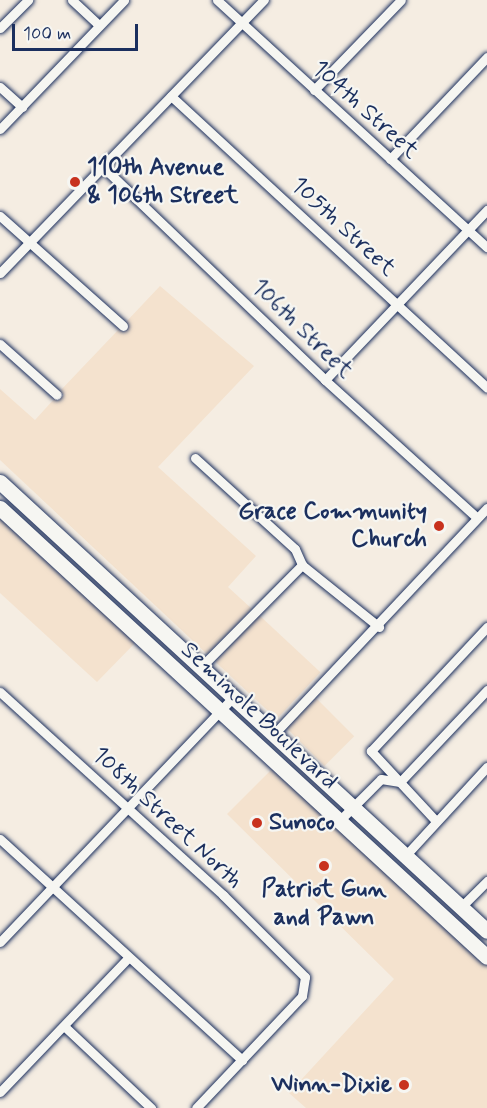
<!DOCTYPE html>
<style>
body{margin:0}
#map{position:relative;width:487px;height:1108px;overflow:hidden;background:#f5ede2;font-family:Mynerve,sans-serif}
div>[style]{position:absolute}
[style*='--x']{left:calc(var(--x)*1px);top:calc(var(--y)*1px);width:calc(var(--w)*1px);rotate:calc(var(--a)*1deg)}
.built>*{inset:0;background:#f4e2ce;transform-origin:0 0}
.roads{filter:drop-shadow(0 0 2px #1b2f5e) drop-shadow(0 0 2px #1b2f5e)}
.minor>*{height:9px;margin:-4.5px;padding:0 4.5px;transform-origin:4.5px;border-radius:4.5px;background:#f6f6f2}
.primary>*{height:15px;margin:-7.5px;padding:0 7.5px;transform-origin:7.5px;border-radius:7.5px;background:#f6f6f2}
.dots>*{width:16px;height:16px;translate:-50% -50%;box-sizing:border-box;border:3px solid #f6f6f2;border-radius:50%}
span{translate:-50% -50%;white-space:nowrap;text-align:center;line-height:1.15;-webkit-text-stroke:4.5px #f6f6f2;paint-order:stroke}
.street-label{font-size:24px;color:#1b2f5e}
.poi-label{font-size:24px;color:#1b2f5e;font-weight:700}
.left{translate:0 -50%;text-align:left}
.right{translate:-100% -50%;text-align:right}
.scale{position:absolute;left:12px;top:24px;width:126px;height:27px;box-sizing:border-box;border:3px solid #1b2f5e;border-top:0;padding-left:8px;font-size:18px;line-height:21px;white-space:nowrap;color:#1b2f5e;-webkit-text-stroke:4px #f6f6f2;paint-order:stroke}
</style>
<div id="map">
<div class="built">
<div style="clip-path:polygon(160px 286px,254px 366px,158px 467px,256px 556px,228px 587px,252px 609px,207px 654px,0 460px,0 389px,35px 420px,55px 398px,58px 401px,64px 395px,60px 391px,120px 328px,124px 332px,129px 326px,126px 322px)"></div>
<div style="clip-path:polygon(0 514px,137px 641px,97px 682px,0 593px)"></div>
<div style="left:259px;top:615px;width:84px;height:64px;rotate:43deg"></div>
<div style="left:316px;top:698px;width:54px;height:42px;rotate:45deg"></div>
<div style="clip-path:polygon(272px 769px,487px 963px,487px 1108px,306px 1108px,289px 1093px,394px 979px,227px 814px)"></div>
</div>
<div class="roads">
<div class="minor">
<div style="--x:72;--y:0;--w:37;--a:43"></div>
<div style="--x:217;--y:0;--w:366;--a:42.5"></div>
<div style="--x:0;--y:28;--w:40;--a:-45"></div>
<div style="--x:0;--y:87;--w:30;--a:42"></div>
<div style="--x:314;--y:90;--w:125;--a:-46"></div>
<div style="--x:171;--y:96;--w:430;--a:42.7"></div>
<div style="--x:0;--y:129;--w:179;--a:-46.1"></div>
<div style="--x:390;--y:159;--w:141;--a:-46.4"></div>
<div style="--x:102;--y:166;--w:309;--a:43.8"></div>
<div style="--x:325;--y:380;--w:205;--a:42.2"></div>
<div style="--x:0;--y:216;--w:165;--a:41.8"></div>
<div style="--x:0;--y:273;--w:380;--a:-46"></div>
<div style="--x:0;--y:344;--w:76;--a:41.8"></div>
<div style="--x:325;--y:380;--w:235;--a:-46.4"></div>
<div style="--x:195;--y:458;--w:135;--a:42.3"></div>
<div style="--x:295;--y:549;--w:17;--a:66"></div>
<div style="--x:302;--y:565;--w:99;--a:38.8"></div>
<div style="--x:201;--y:667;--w:144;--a:-45.3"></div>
<div style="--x:0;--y:692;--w:302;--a:42.3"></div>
<div style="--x:223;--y:895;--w:116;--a:45"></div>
<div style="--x:305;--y:977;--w:19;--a:99"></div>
<div style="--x:302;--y:996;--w:154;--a:133.4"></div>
<div style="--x:274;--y:734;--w:311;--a:-46.7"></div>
<div style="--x:400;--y:782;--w:127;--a:-46.6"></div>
<div style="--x:339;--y:821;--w:59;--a:-45"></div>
<div style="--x:381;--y:779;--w:19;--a:9"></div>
<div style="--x:436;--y:821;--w:96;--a:-132.9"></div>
<div style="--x:371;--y:751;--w:170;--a:-46.9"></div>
<div style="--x:0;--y:839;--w:328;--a:42.4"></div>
<div style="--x:406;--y:855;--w:120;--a:-47.4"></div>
<div style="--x:461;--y:907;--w:37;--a:-45"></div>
<div style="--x:0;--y:942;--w:338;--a:-46.4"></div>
<div style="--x:64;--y:1026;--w:120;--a:43.3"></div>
<div style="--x:0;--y:1092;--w:185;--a:-46.3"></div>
</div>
<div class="primary">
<div style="--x:0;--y:482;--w:662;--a:42.68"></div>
<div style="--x:0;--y:508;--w:662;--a:42.68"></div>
</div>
</div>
<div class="dots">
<div style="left:75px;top:182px;background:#c8321e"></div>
<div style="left:439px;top:526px;background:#c8321e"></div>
<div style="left:257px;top:823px;background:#c8321e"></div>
<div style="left:324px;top:866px;background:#c8321e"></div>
<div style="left:404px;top:1085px;background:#c8321e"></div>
</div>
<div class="street-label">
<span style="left:365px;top:110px;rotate:42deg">104th Street</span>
<span style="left:343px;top:227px;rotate:43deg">105th Street</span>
<span style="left:302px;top:329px;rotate:44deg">106th Street</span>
<span style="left:259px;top:716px;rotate:43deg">Seminole Boulevard</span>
<span style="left:167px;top:818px;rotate:43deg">108th Street North</span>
</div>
<div class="poi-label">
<span class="left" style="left:87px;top:182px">110th Avenue<br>&amp; 106th Street</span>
<span class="right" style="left:427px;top:526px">Grace Community<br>Church</span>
<span class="left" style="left:269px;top:823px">Sunoco</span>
<span style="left:324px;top:904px">Patriot Gun<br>and Pawn</span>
<span class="right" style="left:392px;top:1085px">Winn-Dixie</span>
</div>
<div class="scale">100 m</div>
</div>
